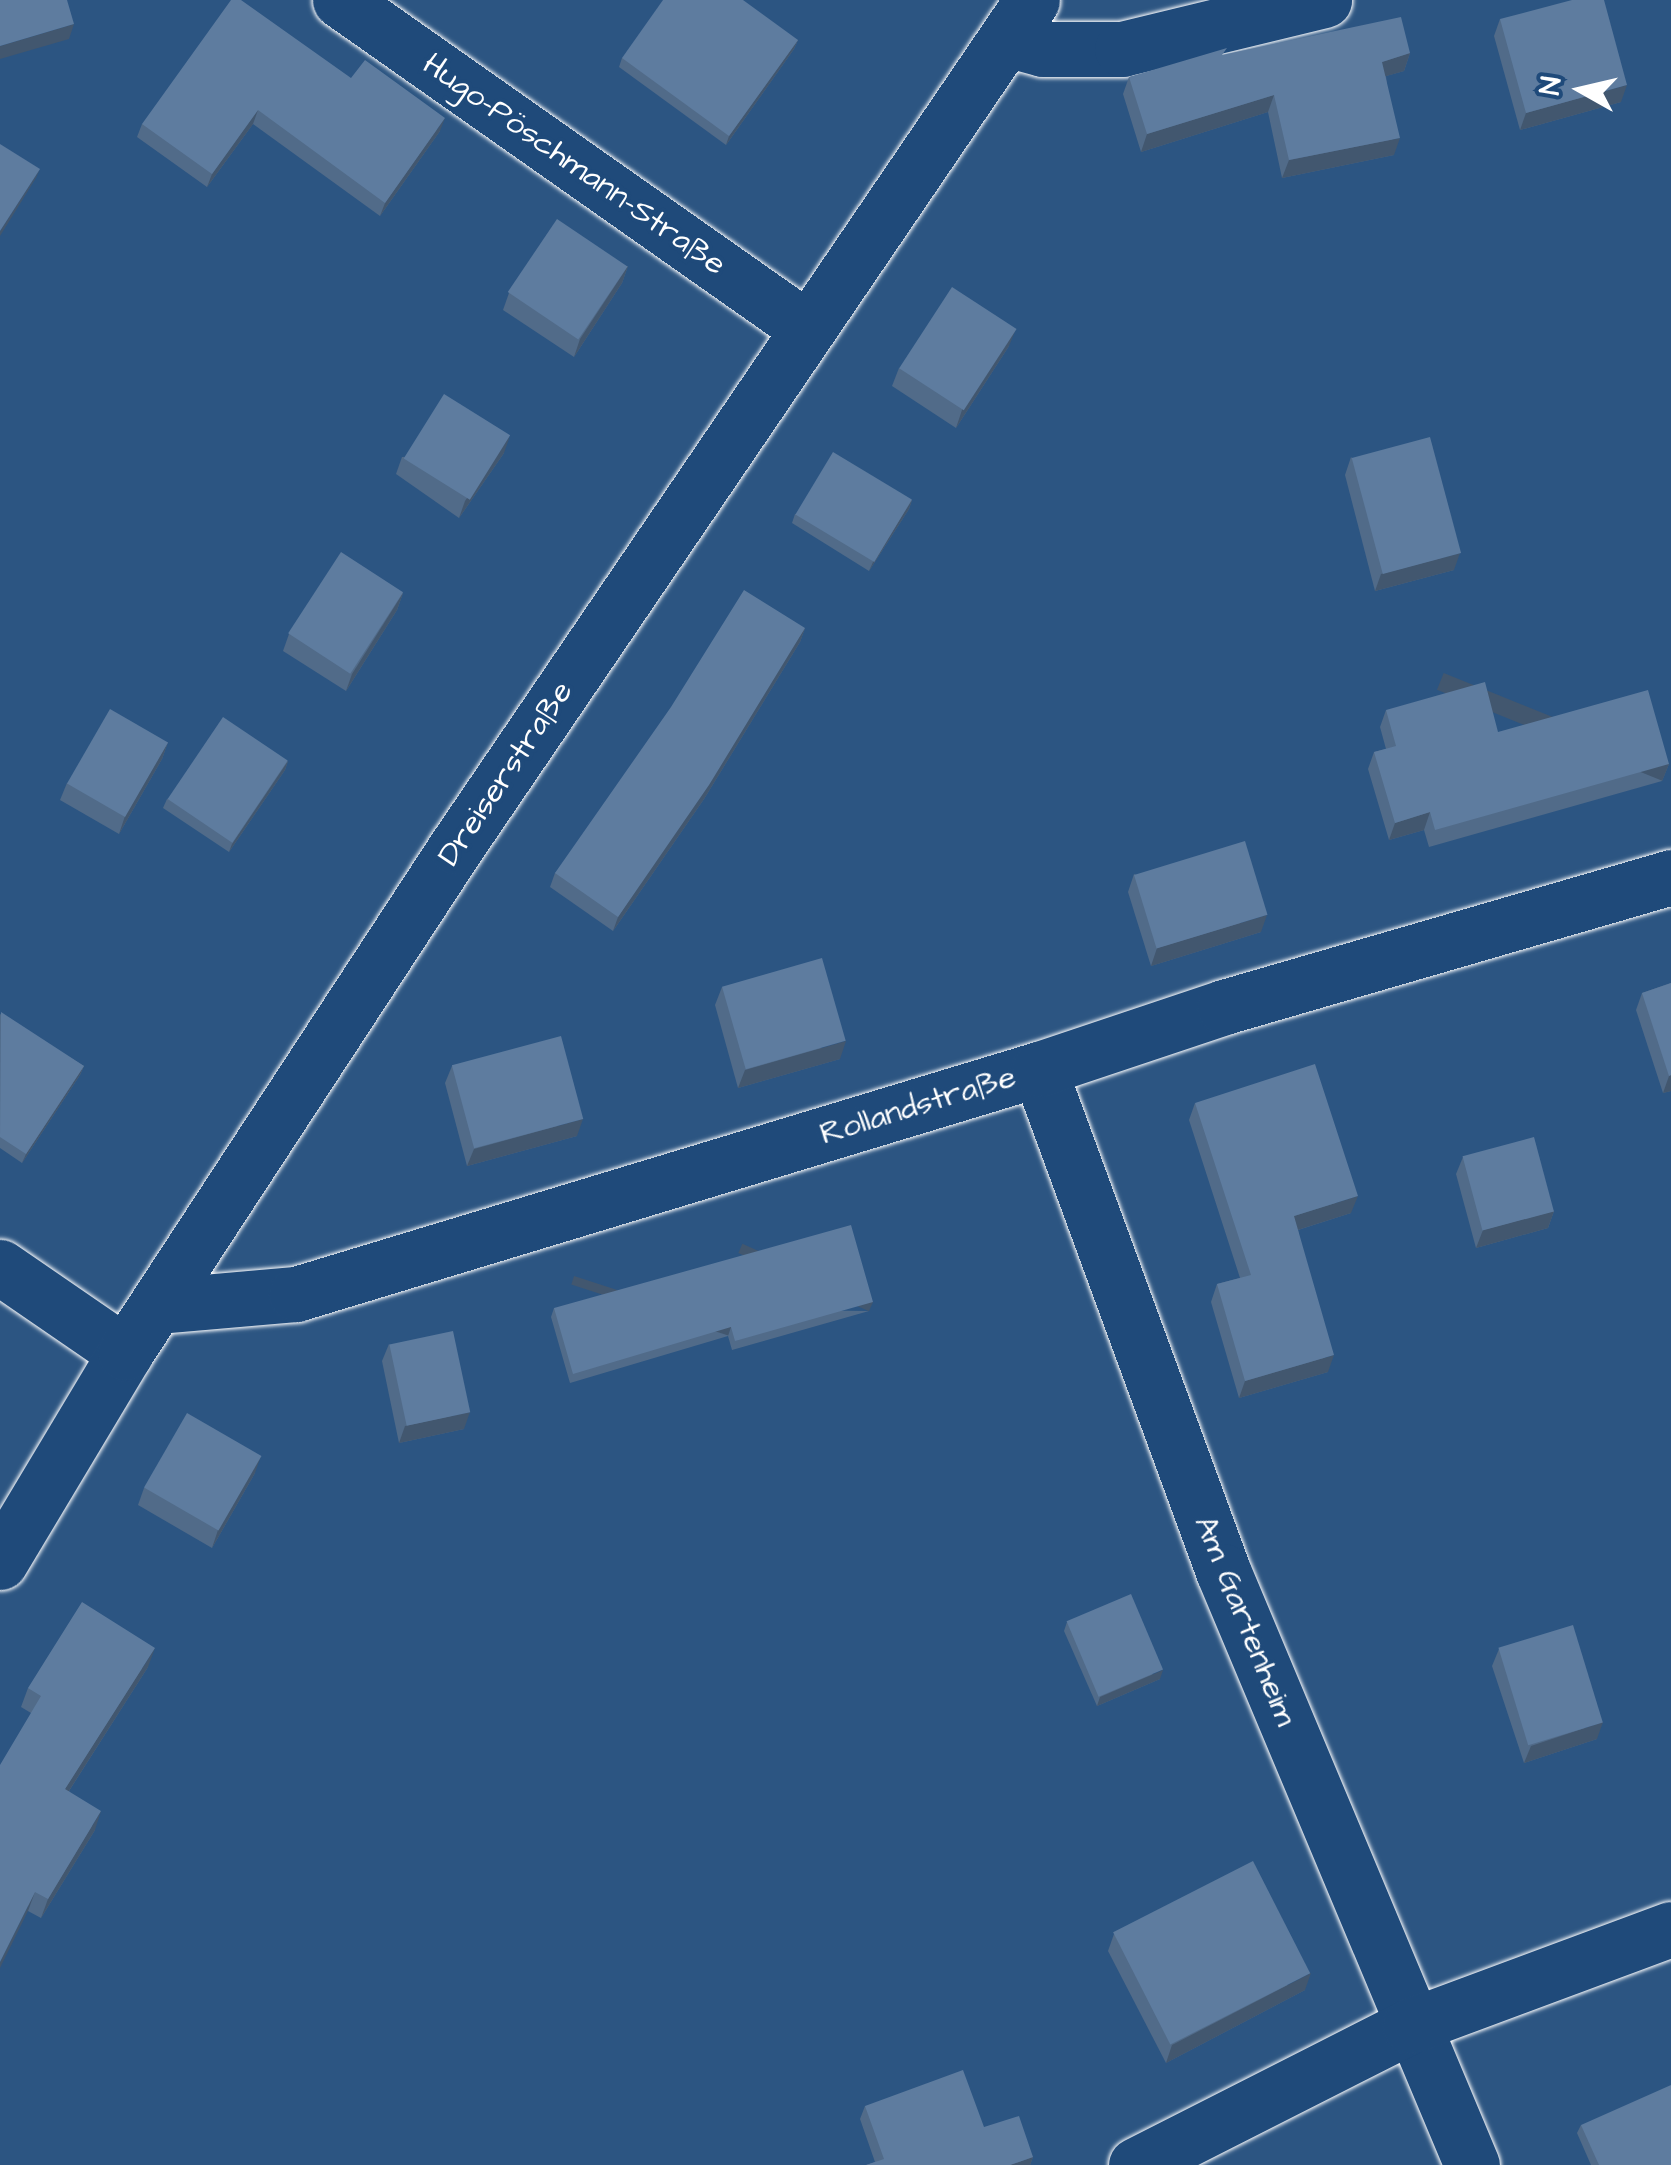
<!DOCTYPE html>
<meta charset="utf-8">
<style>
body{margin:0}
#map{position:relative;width:1671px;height:2165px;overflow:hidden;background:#2c5582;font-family:"Architects Daughter",sans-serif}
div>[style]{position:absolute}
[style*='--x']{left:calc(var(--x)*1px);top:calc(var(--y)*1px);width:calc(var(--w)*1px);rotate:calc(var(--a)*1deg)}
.roads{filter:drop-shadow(0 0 2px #fff) drop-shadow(0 0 2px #fff)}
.minor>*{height:55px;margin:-27.5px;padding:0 27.5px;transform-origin:27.5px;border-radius:27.5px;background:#1f4a7a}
.wall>*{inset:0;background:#516b89}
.shaded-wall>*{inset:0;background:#42576f;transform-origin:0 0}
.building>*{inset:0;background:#5e7c9f;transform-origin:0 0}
span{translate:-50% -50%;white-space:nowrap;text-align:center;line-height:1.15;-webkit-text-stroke:8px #1f4a7a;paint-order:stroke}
.street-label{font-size:32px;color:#fff}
.north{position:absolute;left:1531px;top:40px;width:100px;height:100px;-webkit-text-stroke:8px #1f4a7a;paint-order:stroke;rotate:278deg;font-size:28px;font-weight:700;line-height:40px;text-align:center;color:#fff}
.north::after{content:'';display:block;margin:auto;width:35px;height:45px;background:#fff;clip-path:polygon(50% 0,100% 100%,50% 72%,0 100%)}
</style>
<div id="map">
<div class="roads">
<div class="minor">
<div style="--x:340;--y:0;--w:572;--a:35.11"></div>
<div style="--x:1006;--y:39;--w:38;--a:15"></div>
<div style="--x:1043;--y:49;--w:79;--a:0"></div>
<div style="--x:1122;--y:49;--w:208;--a:-13.6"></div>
<div style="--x:1039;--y:1069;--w:535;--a:69.87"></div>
<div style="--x:1223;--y:1571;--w:644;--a:67.26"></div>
<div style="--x:0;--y:1267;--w:152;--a:34.5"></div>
<div style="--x:158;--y:1306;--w:139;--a:-5"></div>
<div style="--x:296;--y:1294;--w:776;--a:-16.85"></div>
<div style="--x:1039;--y:1069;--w:195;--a:-18.5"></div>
<div style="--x:1224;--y:1007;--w:466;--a:-16.2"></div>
<div style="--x:0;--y:1562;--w:244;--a:-59.1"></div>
<div style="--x:125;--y:1353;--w:605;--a:-56.81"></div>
<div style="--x:456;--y:847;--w:1024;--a:-55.78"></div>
<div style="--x:1136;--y:2165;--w:307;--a:-26.9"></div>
<div style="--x:1410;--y:2026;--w:278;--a:-20.4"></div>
</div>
</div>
<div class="wall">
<div style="clip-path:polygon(1500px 19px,1621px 102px,1520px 130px,1494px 36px)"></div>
<div style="clip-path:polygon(798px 40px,794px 49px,726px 145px,619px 67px,622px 58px)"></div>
<div style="clip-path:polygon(1410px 53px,1404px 71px,1386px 76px,1394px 155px,1282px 178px,1268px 112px,1141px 152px,1123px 94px,1129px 77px,1225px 55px)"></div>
<div style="clip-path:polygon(351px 78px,440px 131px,380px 216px,253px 124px,207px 187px,137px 137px,142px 124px)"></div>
<div style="clip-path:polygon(628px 266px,622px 283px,574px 357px,503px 310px,509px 293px)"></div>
<div style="clip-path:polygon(1009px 346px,956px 428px,892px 386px,899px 368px)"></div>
<div style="clip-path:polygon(504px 453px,459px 518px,396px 474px,402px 457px)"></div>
<div style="clip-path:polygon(1351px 457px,1454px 570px,1375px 591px,1345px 475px)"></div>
<div style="clip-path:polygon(912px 500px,909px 509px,869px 571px,792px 523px,795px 514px)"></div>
<div style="clip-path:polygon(403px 593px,397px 610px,346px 691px,283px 651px,289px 634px)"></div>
<div style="clip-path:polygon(805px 628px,800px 642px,704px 799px,613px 931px,550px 887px,555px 873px)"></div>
<div style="clip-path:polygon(1386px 710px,1498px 732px,1669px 764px,1662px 781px,1429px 847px,1424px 830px,1389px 840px,1368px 769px,1374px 752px,1386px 749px,1380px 727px)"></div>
<div style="clip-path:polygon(168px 742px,162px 759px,119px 834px,60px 800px,67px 783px)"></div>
<div style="clip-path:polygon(288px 761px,285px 770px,229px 852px,163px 808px,167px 799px)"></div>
<div style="clip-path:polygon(1134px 874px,1261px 932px,1151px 966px,1128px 892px)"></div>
<div style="clip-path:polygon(1671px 983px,1671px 1091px,1663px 1093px,1636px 1010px,1642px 993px)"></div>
<div style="clip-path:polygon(722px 987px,840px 1059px,738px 1088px,715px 1005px)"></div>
<div style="clip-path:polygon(0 1014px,84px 1066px,80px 1075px,22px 1163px,0 1148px)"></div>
<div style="clip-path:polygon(452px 1066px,577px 1136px,467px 1166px,445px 1083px)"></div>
<div style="clip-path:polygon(1195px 1103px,1351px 1213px,1298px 1230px,1328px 1372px,1239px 1398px,1211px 1302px,1217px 1284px,1240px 1278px,1189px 1120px)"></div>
<div style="clip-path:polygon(1463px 1157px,1554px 1211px,1548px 1228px,1476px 1248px,1456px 1174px)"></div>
<div style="clip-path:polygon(554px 1308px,869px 1311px,732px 1350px,728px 1336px,570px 1383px,551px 1317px)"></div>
<div style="clip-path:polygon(389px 1344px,464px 1429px,399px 1443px,382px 1361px)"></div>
<div style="clip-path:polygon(255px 1473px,212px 1548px,138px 1505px,144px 1488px)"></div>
<div style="clip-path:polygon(1067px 1622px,1160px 1679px,1097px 1706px,1064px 1631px)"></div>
<div style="clip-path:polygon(1499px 1649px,1597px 1739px,1524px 1763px,1492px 1666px)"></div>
<div style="clip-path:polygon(148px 1667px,69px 1791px,95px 1830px,41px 1918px,28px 1911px,31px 1713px,21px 1707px,28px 1688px)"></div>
<div style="clip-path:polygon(1114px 1934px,1305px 1990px,1166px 2063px,1108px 1951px)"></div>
<div style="clip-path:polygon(865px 2106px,984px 2127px,1033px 2157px,1030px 2165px,866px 2165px,875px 2162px,860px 2119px)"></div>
<div style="clip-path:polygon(1581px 2125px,1671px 2165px,1591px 2165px,1577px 2133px)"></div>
</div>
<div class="shaded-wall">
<div style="clip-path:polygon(74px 24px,69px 39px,0 59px,0 46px)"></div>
<div style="clip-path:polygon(798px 40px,794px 49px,726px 145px,729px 136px)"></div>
<div style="clip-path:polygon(1410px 53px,1404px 71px,1376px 79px,1382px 62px)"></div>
<div style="clip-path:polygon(1627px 85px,1621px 102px,1520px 130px,1526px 113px)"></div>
<div style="clip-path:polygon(1274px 95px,1268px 112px,1141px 152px,1147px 134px)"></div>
<div style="clip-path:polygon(258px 110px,253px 124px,207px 187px,212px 174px)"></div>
<div style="clip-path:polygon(445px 118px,440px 131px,380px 216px,385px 203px)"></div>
<div style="clip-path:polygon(1400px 138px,1394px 155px,1282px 178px,1289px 160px)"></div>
<div style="clip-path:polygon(40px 169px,36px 178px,0 236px,0 231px)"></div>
<div style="clip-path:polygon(628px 266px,622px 283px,574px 357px,580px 339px)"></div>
<div style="clip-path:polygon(1016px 329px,1009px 346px,956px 428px,962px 410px)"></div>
<div style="clip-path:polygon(510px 436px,504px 453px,459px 518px,465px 501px)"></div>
<div style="clip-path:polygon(912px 500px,909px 509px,869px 571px,873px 562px)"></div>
<div style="clip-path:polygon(1460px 553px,1454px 570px,1375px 591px,1381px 574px)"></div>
<div style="clip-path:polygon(403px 593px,397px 610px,346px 691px,352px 674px)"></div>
<div style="clip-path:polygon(805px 628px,800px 642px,704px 799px,613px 931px,618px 917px)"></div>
<div style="clip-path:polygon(168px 742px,162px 759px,119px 834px,125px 816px)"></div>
<div style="clip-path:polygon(288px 761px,285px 770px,229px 852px,232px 844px)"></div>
<div style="left:1669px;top:764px;width:18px;height:243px;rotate:112deg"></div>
<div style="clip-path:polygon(1430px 812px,1424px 830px,1389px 840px,1395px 823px)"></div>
<div style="clip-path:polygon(1267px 915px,1261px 932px,1151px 966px,1157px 948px)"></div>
<div style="clip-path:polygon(846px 1041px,840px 1059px,738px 1088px,745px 1070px)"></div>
<div style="clip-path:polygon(84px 1066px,80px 1075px,22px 1163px,26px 1154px)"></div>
<div style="clip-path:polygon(1671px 1075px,1671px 1091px,1663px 1093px,1669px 1076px)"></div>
<div style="clip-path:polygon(583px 1119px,577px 1136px,467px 1166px,474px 1149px)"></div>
<div style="clip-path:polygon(1358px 1196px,1351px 1213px,1288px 1233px,1294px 1216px)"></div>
<div style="clip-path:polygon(1554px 1211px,1548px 1228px,1476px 1248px,1483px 1230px)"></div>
<div style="left:873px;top:1302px;width:10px;height:143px;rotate:114deg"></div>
<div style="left:731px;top:1327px;width:9px;height:165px;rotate:108deg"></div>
<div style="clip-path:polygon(1334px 1355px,1328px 1372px,1239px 1398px,1245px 1381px)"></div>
<div style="clip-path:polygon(470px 1412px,464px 1429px,399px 1443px,405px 1426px)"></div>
<div style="clip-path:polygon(261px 1456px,255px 1473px,212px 1548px,218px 1530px)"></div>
<div style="clip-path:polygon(155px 1648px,148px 1667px,58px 1808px,65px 1789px)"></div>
<div style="clip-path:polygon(1163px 1670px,1160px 1679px,1097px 1706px,1100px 1697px)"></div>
<div style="clip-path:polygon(1603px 1722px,1597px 1739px,1524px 1763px,1531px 1746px)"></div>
<div style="clip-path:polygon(101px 1811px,95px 1830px,41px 1918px,48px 1899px)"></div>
<div style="clip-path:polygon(35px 1892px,28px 1911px,0 1968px,0 1962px)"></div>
<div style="clip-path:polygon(1311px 1973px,1305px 1990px,1166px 2063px,1172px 2045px)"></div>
<div style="clip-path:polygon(1033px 2157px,1030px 2165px,1010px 2165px)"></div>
</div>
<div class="building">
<div style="clip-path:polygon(0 0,67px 0,74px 24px,0 46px)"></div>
<div style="clip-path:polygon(231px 0,241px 0,351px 78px,365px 60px,445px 118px,385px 203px,258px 110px,212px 174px,142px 124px)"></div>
<div style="clip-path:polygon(663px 0,743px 0,798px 40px,729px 136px,622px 58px)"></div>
<div style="clip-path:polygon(1572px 0,1604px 0,1627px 85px,1526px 113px,1500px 19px)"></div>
<div style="clip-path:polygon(1401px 17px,1410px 53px,1382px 62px,1400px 138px,1289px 160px,1274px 95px,1147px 134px,1129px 77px,1227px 48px,1222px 55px)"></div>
<div style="clip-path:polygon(0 144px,40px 169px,0 231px)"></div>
<div style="left:557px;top:219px;width:85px;height:88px;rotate:34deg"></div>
<div style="left:952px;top:287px;width:77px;height:97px;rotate:33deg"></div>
<div style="left:444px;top:394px;width:78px;height:76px;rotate:32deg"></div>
<div style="left:1430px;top:437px;width:120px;height:81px;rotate:75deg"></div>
<div style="left:833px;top:452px;width:92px;height:73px;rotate:31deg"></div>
<div style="left:341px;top:552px;width:74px;height:97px;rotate:33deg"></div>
<div style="clip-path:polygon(744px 590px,805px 628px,709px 785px,618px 917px,555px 873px,671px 707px)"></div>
<div style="clip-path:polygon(1485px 682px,1498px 732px,1648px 690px,1669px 764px,1435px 830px,1430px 812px,1395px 823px,1374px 752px,1396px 746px,1386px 710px)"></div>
<div style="left:110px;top:709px;width:67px;height:86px;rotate:30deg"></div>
<div style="left:223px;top:717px;width:78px;height:99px;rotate:34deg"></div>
<div style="left:1245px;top:841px;width:77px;height:116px;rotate:73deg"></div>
<div style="left:822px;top:958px;width:86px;height:104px;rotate:74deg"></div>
<div style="clip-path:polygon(1671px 983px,1671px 1075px,1669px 1076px,1642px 993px)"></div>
<div style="clip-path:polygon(1px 1012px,84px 1066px,26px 1154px,0 1137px)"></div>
<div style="left:561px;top:1036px;width:86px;height:113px;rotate:75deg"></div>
<div style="clip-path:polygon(1315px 1064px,1358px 1196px,1294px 1216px,1334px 1355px,1245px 1381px,1217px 1284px,1251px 1275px,1195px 1103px)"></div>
<div style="left:1534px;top:1137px;width:77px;height:74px;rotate:75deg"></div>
<div style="clip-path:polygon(851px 1225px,873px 1302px,735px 1341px,731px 1327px,573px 1374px,554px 1308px)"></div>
<div style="left:453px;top:1331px;width:83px;height:65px;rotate:78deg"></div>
<div style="left:187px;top:1413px;width:86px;height:86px;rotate:30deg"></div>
<div style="left:1131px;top:1594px;width:82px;height:70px;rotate:67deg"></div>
<div style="clip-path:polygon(82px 1602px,155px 1648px,65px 1789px,101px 1811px,48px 1899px,35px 1892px,0 1962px,0 1765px,41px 1696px,28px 1688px)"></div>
<div style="left:1573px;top:1625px;width:102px;height:78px;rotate:73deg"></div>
<div style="left:1253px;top:1861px;width:126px;height:157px;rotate:63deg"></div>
<div style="clip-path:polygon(963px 2070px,984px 2127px,1019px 2116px,1033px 2157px,1010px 2165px,866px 2165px,884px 2159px,865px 2106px)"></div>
<div style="clip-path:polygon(1671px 2085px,1671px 2165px,1599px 2165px,1581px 2125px)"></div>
</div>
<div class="street-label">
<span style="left:574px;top:165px;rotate:35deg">Hugo-Pöschmann-Straße</span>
<span style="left:506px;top:774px;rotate:-56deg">Dreiserstraße</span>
<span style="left:918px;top:1106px;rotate:-17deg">Rollandstraße</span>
<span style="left:1245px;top:1621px;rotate:68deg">Am Gartenheim</span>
</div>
<div class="north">N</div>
</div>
